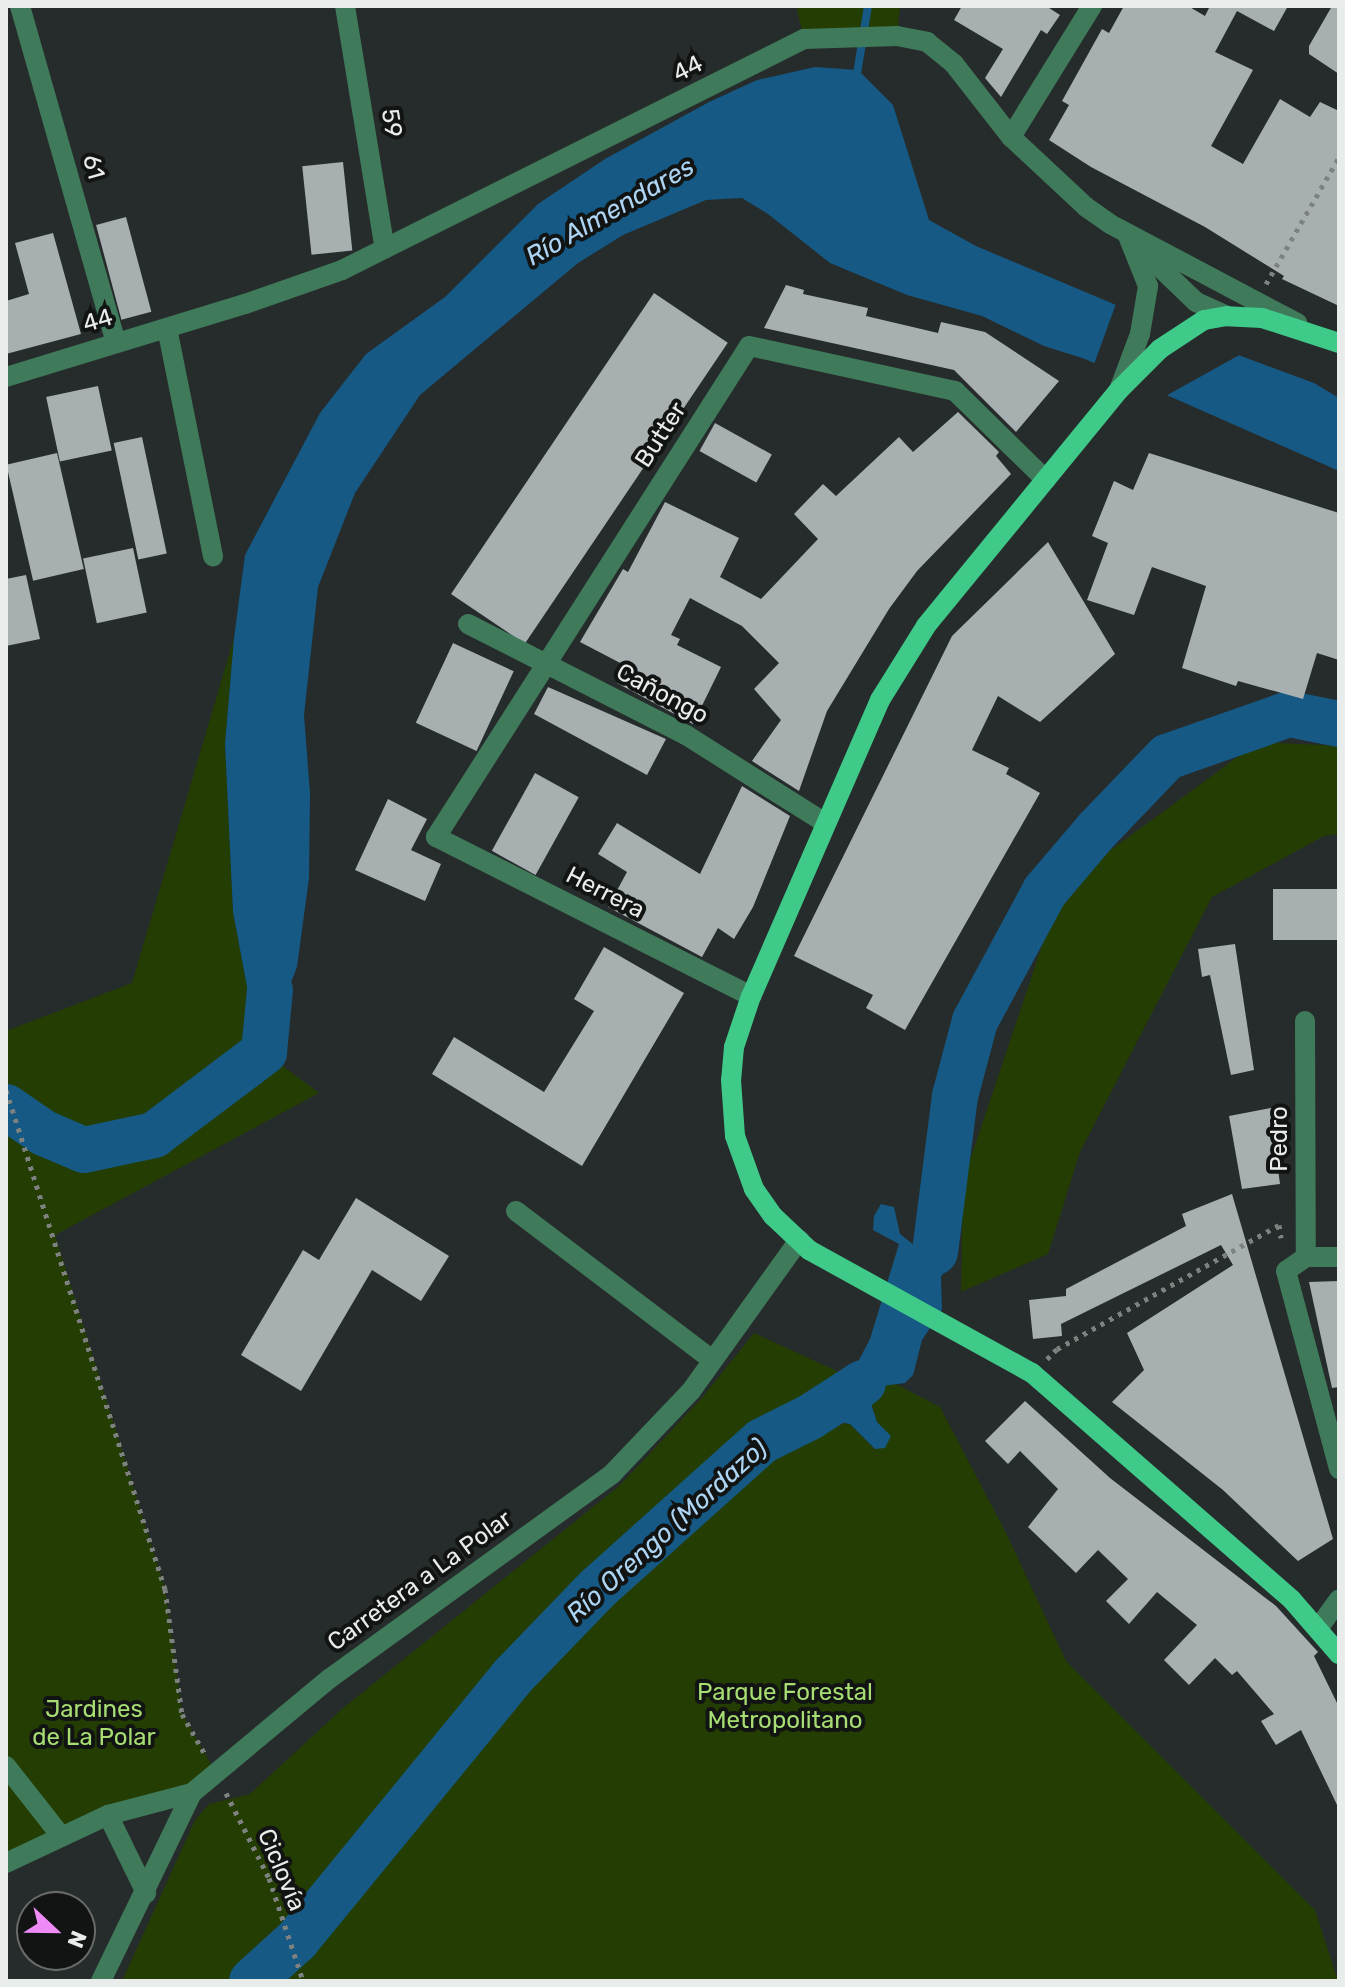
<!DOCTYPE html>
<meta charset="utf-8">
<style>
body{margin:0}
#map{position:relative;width:1345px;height:1987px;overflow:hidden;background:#262c2b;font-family:Rubik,sans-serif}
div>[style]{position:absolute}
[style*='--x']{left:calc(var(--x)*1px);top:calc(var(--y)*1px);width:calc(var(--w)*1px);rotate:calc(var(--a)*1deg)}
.green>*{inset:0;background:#243d03}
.water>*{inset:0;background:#155984}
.pier>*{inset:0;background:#262c2b}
.stream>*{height:8px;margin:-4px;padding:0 4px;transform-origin:4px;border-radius:4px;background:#155984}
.river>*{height:46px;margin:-23px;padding:0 23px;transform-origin:23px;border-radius:23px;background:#155984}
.building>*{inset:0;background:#a7afb1;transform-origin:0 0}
.path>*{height:5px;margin-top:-2.5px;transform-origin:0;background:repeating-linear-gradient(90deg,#7d8281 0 4px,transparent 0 10px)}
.minor>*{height:20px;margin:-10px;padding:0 10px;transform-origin:10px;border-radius:10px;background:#3f7a5b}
.major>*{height:20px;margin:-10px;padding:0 10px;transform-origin:10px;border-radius:10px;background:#3fca89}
span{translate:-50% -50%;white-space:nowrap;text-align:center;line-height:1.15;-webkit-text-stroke:8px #111413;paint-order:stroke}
.street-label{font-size:24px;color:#e8eceb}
.park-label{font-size:24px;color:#a7dd72}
.water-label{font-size:26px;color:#add5f3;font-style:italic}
.frame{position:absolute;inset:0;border:8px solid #e8eceb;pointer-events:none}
.north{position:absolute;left:16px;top:1891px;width:80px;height:80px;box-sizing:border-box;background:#111413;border:2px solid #676a69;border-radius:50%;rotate:112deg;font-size:22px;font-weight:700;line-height:32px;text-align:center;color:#e8eceb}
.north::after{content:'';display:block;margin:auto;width:28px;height:36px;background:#ef8bf7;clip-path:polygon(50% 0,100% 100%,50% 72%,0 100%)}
</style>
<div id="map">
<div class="green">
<div style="clip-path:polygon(796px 6px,900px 6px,897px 36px,804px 39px)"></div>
<div style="clip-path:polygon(234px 638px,225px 744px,233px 912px,251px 1008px,264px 1052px,319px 1093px,55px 1235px,165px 1589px,182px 1713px,217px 1775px,6px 1858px,6px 1031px,132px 983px)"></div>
<div style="clip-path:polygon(1258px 742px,1339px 746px,1339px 834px,1324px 836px,1212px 897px,1080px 1152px,1048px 1254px,961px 1292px,963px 1181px,1062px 886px)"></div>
<div style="clip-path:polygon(754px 1333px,850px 1377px,837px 1392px,829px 1422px,850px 1424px,875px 1449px,890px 1436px,877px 1422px,872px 1406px,875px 1391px,882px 1386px,894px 1383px,940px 1407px,1006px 1533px,1066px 1661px,1315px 1910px,1338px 1981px,122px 1981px,195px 1820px,209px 1804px,250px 1794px,342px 1709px,619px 1486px,701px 1399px)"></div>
</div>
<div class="water">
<div style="clip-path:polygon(815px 67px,858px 70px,893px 105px,929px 220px,976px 246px,1206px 343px,1314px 383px,1339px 398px,1339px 471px,1085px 359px,1044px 346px,982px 316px,907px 295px,830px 263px,768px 214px,742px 198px,706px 200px,623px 235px,578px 263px,420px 395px,355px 493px,318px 587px,304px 715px,310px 793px,309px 878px,297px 967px,264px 1052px,251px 1008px,233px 912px,225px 744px,234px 638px,245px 555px,320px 413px,366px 354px,445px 297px,538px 204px,605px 159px,709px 102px,757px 80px)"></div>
<div style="clip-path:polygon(944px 1191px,959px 1193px,959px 1248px,941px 1277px,942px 1310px,922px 1340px,913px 1375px,905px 1383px,882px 1386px,875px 1391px,872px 1407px,877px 1422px,891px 1436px,885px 1448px,875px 1449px,850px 1424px,810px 1417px,850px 1377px,870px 1339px,899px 1244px,873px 1230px,874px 1216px,881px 1204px,894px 1207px,900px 1234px,914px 1245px,920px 1244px,920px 1232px,930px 1222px,932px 1211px,928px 1193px)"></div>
</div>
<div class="pier">
<div style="clip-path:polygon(1117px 301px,1208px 339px,1243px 353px,1162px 398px,1093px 367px)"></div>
</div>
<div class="stream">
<div style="--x:856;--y:80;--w:75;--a:-80.8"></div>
</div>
<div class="river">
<div style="--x:6;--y:1107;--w:46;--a:34.4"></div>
<div style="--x:44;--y:1133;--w:43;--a:23"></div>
<div style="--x:84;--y:1150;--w:72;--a:-12.1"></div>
<div style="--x:154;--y:1135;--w:138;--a:-37"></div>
<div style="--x:264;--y:1052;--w:62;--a:-84.5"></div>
<div style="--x:935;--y:1252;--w:157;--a:-82.7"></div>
<div style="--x:955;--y:1096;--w:78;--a:-75.1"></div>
<div style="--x:975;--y:1021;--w:148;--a:-61.7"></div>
<div style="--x:1045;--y:891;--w:80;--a:-49.6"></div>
<div style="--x:1097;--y:830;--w:101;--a:-46.2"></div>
<div style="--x:1167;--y:757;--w:129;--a:-19.4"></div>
<div style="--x:1289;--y:714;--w:51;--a:11.3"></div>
<div style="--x:252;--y:1981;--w:61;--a:-42.3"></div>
<div style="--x:297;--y:1940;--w:340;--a:-50.7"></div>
<div style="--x:512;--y:1677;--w:124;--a:-46"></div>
<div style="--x:598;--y:1588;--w:220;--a:-41.9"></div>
<div style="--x:762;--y:1441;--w:54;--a:-26.6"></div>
<div style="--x:810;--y:1417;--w:63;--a:-32.7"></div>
</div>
<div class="building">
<div style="clip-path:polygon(962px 6px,1046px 6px,1060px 15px,1047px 34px,1041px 30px,1001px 97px,985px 78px,1003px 49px,954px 20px)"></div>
<div style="clip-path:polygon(1124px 6px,1188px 6px,1205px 16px,1210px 6px,1288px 6px,1274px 31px,1237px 11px,1215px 52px,1253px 70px,1211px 146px,1243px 164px,1280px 99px,1310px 117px,1320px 102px,1339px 111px,1339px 306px,1282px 279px,1284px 276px,1205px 227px,1091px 167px,1049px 140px,1069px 105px,1062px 101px,1102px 29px,1109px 33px)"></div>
<div style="clip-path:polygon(1332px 6px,1339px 6px,1339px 74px,1309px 54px,1309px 46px)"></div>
<div style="left:343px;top:162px;width:89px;height:41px;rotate:84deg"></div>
<div style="left:126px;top:217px;width:98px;height:31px;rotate:75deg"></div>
<div style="clip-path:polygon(53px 233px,81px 334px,6px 354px,6px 301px,29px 294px,15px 243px)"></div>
<div style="clip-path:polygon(786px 285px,804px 290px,803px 294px,868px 308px,866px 316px,938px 333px,941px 322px,985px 332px,1059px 381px,1016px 432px,954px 370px,764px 328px)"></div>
<div style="left:654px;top:293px;width:89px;height:363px;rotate:34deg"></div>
<div style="left:98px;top:386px;width:66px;height:53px;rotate:78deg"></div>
<div style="clip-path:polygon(958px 412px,999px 452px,996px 456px,1011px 474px,917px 571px,889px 609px,827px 711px,799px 791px,752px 761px,781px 720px,754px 689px,779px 663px,742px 626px,690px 598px,671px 635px,680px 639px,677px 645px,721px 667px,693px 724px,617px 683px,626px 666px,580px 642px,623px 569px,628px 572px,665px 502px,739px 538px,720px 577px,761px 599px,818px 539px,794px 514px,823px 484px,836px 496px,899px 437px,913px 452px)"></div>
<div style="left:715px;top:423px;width:65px;height:32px;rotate:29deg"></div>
<div style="left:142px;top:437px;width:119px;height:29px;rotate:78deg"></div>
<div style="left:57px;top:453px;width:119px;height:52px;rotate:77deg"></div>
<div style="clip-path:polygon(1149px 453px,1339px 513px,1339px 660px,1317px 653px,1303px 699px,1238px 681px,1236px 686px,1182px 668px,1206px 586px,1152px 567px,1134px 615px,1087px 600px,1108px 543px,1092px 536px,1114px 481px,1133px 490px)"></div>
<div style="clip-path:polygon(1048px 542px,1115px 654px,1040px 722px,998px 696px,972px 750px,1009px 768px,1006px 774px,1040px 793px,905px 1030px,866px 1008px,873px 995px,794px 956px,952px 636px)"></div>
<div style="left:133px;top:548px;width:66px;height:51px;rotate:78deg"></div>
<div style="clip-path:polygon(26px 575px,40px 639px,6px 646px,6px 579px)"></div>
<div style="left:453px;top:643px;width:67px;height:88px;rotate:25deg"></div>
<div style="clip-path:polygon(548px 687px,666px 739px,647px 775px,534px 714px)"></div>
<div style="left:535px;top:773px;width:50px;height:89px;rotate:29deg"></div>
<div style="clip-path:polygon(742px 786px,790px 816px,753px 907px,734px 939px,718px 928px,702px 957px,608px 907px,627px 872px,598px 854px,617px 823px,700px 874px)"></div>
<div style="clip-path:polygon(388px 799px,427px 819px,411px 850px,441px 864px,425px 901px,355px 870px)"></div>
<div style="left:1339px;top:889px;width:51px;height:66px;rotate:90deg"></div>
<div style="clip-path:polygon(1235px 944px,1254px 1070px,1231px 1075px,1210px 975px,1202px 977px,1198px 949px)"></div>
<div style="clip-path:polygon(604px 947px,684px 993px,582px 1166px,432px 1074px,454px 1037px,544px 1092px,594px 1011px,574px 999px)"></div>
<div style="clip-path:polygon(1276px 1107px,1282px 1135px,1274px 1137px,1280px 1184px,1242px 1189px,1229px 1116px)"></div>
<div style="clip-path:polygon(1232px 1194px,1333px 1539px,1298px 1561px,1223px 1490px,1112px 1402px,1144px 1370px,1127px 1333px,1233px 1265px,1221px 1245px,1061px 1324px,1062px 1336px,1033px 1339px,1029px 1300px,1066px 1296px,1066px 1289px,1186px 1226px,1182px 1214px)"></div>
<div style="clip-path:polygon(356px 1198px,449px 1256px,421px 1301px,372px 1270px,301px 1391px,241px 1355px,303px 1250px,319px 1260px)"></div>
<div style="clip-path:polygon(1339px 1281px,1339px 1387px,1332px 1388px,1309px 1282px)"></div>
<div style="clip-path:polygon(1025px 1401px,1110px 1478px,1276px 1606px,1318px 1652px,1314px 1656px,1339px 1707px,1339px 1809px,1301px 1730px,1276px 1745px,1261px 1721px,1274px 1714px,1237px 1671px,1232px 1675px,1215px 1658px,1189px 1685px,1164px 1660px,1197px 1625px,1157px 1592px,1129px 1624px,1106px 1601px,1128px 1579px,1098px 1550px,1076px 1573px,1028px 1527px,1058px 1489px,1020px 1451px,1008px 1464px,985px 1441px)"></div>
</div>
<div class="path">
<div style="--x:1266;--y:284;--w:146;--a:-60.1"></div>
<div style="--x:6;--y:1090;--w:524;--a:72.33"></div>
<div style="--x:165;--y:1589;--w:126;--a:82.3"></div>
<div style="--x:182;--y:1714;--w:48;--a:60.3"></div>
<div style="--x:1047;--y:1359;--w:14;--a:-45"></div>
<div style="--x:1057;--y:1349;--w:254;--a:-29.2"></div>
<div style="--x:1279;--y:1225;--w:13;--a:81"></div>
<div style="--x:226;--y:1793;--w:95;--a:63.2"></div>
<div style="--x:269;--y:1878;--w:108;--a:71.7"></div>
</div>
<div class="minor">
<div style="--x:20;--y:6;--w:350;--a:74.1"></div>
<div style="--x:345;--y:6;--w:246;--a:80.7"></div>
<div style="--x:1011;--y:137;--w:154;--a:-58.3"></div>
<div style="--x:1141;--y:249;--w:76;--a:43.9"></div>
<div style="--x:1196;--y:302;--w:34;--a:24"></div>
<div style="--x:167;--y:328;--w:233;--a:78.6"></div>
<div style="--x:6;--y:377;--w:250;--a:-17"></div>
<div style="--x:245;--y:304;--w:103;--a:-19.3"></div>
<div style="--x:342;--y:270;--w:517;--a:-26.57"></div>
<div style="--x:804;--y:39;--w:93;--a:-1.8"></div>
<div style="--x:897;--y:36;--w:31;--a:11"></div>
<div style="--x:927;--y:42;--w:35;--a:39"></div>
<div style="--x:954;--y:64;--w:93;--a:52"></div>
<div style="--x:1011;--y:137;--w:103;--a:43"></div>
<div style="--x:1086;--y:207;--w:29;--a:35"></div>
<div style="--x:1110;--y:224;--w:212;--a:27.9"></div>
<div style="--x:1119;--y:390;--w:60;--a:-69.4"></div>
<div style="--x:1140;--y:334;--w:49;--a:-80.5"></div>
<div style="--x:1148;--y:286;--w:54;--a:-111.8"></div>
<div style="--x:468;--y:624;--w:245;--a:27"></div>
<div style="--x:686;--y:735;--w:165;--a:32.3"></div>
<div style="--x:751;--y:996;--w:353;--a:-153.2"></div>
<div style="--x:436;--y:837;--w:582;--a:-57.48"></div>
<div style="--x:749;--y:346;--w:211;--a:12.3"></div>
<div style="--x:955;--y:391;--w:127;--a:44.4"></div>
<div style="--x:1305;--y:1021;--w:236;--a:89.8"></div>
<div style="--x:516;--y:1211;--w:246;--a:37.2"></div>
<div style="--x:1339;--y:1257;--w:33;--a:180"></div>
<div style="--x:1306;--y:1257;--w:24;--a:145"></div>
<div style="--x:1286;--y:1271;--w:205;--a:75"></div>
<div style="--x:1319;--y:1627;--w:34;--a:-54"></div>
<div style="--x:6;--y:1766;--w:89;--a:51.8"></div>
<div style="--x:108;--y:1815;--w:87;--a:64"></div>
<div style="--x:6;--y:1863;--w:113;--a:-25.2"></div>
<div style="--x:108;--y:1815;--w:87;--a:-14.7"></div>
<div style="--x:101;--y:1981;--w:209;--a:-64.2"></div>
<div style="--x:192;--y:1793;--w:178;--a:-39.8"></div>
<div style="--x:329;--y:1679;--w:349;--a:-35.9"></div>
<div style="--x:612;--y:1474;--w:115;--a:-46.4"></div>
<div style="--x:691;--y:1391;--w:186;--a:-54.4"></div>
</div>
<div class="major">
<div style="--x:1339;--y:343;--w:81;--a:-162"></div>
<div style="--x:1262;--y:318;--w:35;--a:-177"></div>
<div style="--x:1227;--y:316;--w:23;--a:170"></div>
<div style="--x:1204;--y:320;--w:53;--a:146.6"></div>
<div style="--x:1160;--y:349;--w:58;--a:135"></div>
<div style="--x:1119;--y:390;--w:305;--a:129.3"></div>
<div style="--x:926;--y:626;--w:87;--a:121.9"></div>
<div style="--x:880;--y:700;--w:323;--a:113.5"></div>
<div style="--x:751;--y:996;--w:54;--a:108.4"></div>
<div style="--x:734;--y:1047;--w:33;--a:95"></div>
<div style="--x:731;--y:1080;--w:56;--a:85.9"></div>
<div style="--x:735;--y:1136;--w:56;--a:70.3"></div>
<div style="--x:754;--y:1189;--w:33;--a:55"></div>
<div style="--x:773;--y:1216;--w:50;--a:43.4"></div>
<div style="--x:809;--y:1250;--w:255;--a:28.9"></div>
<div style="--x:1032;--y:1373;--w:345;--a:41.1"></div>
<div style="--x:1292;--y:1600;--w:72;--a:49"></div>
</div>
<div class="street-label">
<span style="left:688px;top:69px;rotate:-27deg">44</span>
<span style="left:391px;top:123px;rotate:81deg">59</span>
<span style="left:93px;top:167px;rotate:74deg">61</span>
<span style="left:98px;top:321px;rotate:-17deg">44</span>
<span style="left:661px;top:435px;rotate:-57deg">Butter</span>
<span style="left:662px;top:694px;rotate:28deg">Cañongo</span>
<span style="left:605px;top:893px;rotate:27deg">Herrera</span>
<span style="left:1280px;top:1139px;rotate:-90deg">Pedro</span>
<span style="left:420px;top:1581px;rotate:-36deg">Carretera a La Polar</span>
<span style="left:281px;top:1870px;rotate:67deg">Ciclovía</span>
</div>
<div class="park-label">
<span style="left:785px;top:1707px">Parque Forestal<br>Metropolitano</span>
<span style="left:94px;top:1724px">Jardines<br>de La Polar</span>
</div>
<div class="water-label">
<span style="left:610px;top:212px;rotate:-30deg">Río Almendares</span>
<span style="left:667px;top:1531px;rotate:-42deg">Río Orengo (Mordazo)</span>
</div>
<div class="frame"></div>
<div class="north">N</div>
</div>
